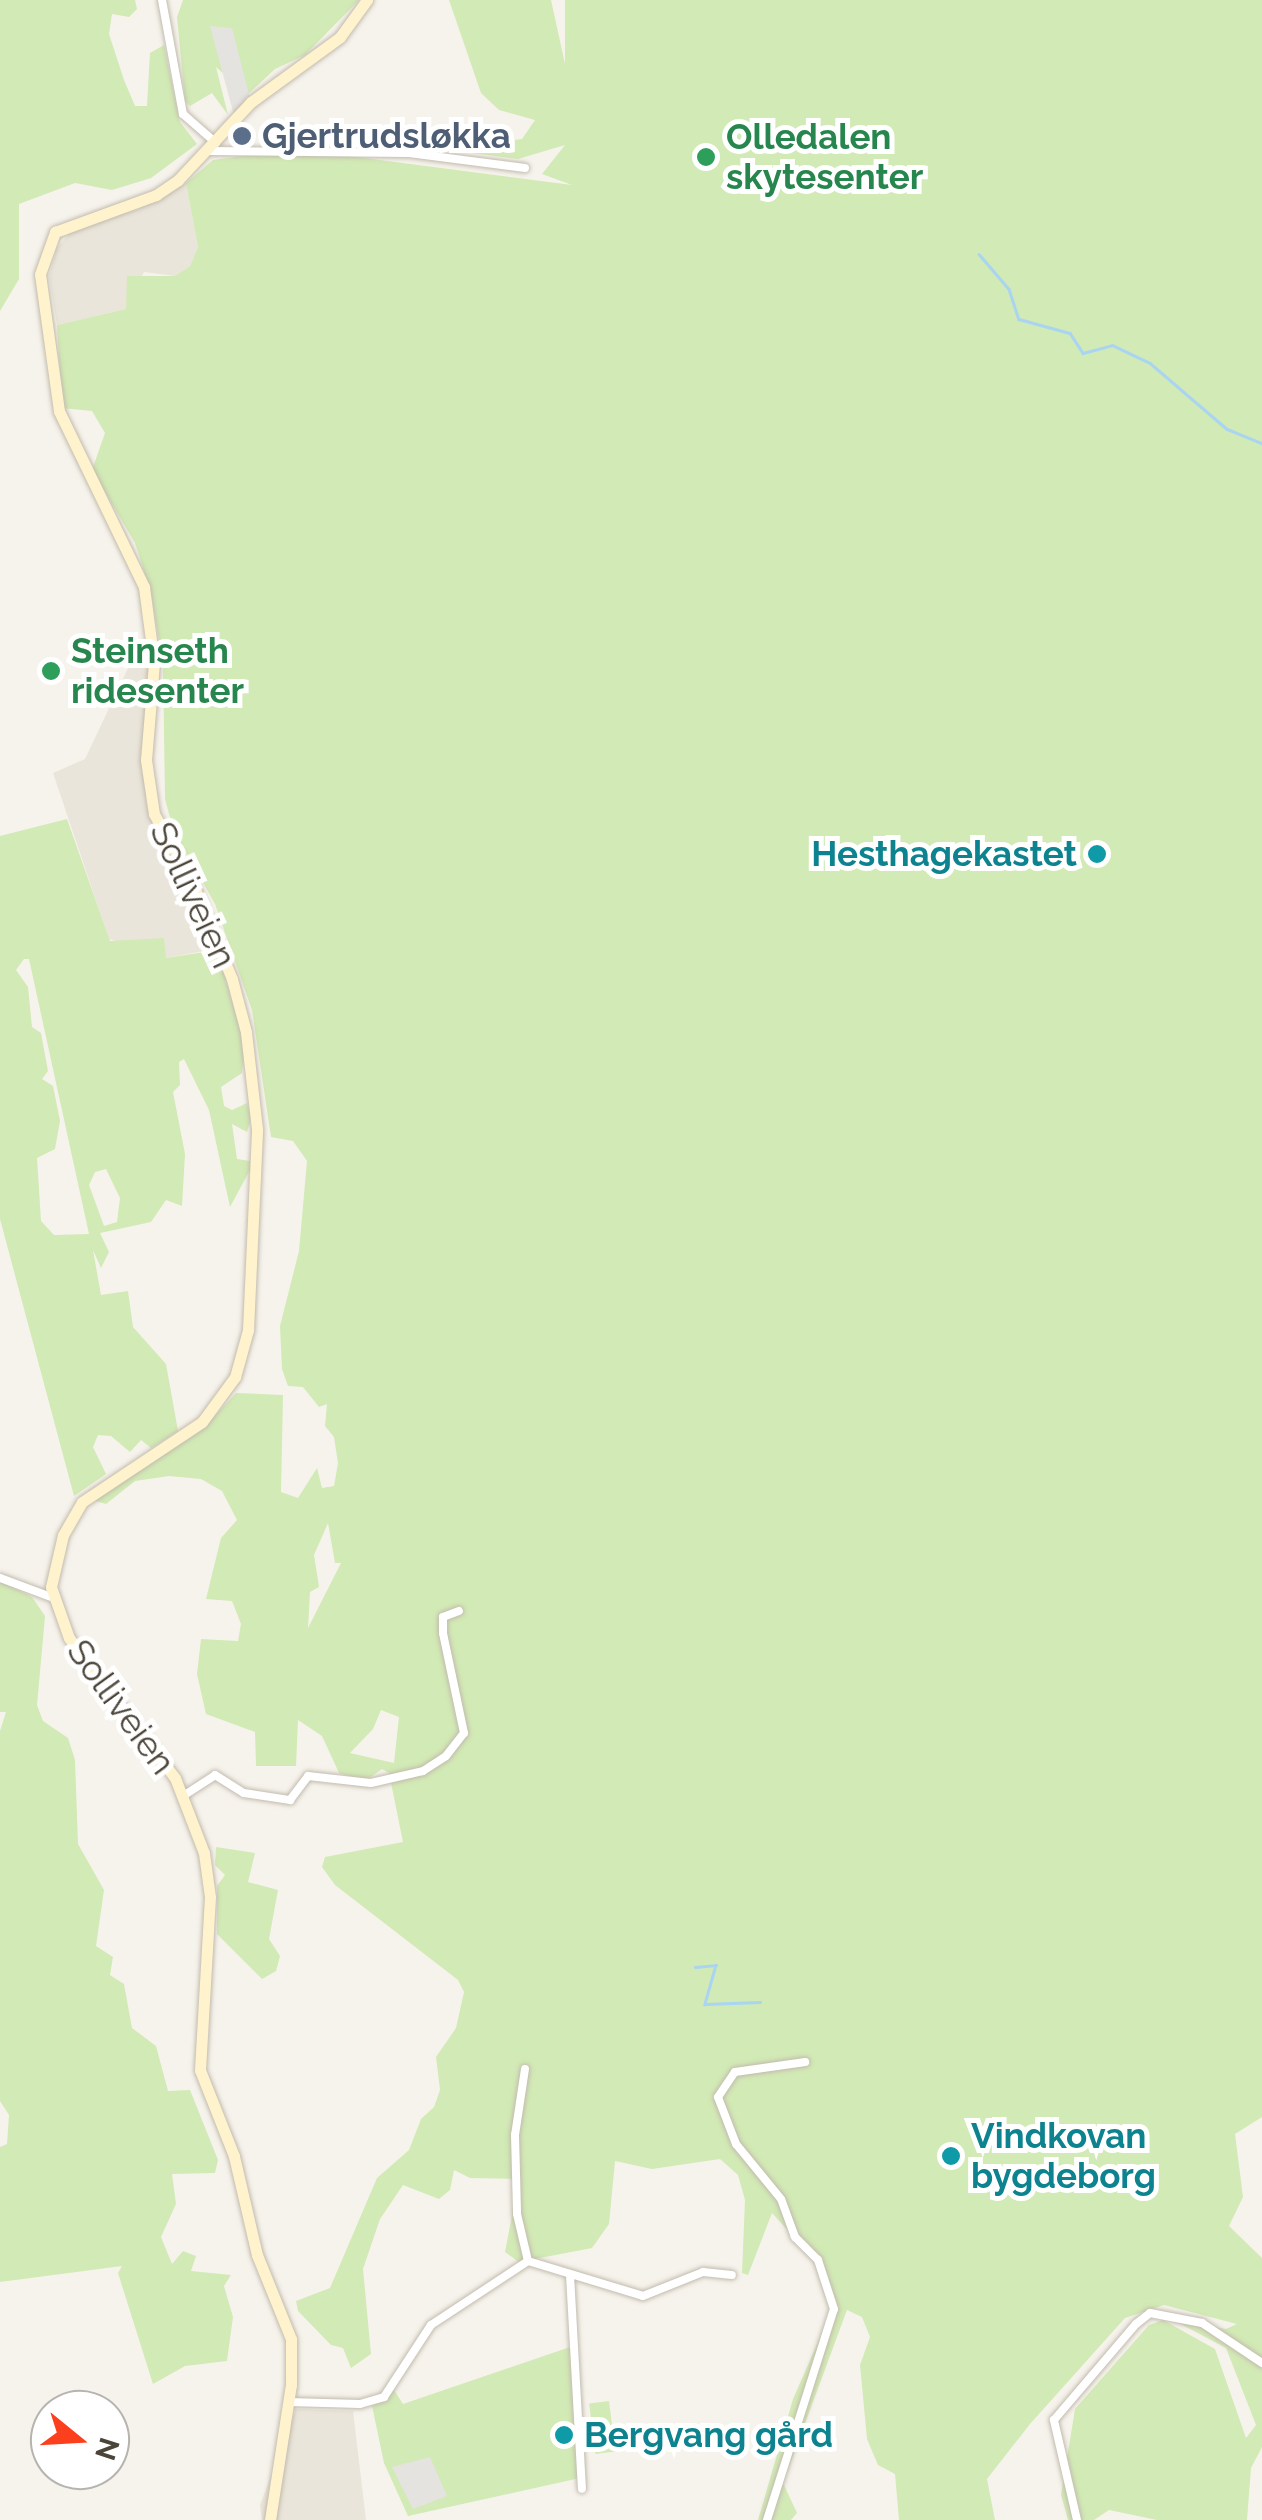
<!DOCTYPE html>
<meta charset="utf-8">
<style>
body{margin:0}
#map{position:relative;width:1262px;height:2520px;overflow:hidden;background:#f6f3ec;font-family:Raleway,sans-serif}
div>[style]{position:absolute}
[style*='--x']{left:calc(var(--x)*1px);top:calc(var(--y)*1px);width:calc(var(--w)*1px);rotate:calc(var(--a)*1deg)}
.residential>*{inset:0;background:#eae5da}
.green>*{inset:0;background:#d2eab5;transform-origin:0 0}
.parking>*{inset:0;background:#e5e3e0}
.stream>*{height:2.5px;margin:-1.25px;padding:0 1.25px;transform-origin:1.25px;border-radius:1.25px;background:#a9d4f2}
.roads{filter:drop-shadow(0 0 2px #c2bbae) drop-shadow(0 0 2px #c2bbae)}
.street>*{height:8px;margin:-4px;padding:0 4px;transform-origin:4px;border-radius:4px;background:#fff}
.secondary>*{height:11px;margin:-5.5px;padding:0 5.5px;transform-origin:5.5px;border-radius:5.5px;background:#fff3cd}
.dots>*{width:28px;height:28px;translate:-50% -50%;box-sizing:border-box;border:5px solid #fff;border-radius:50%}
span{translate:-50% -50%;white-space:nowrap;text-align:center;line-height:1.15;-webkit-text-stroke:10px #fff;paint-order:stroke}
.service-label{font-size:35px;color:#4e5e75;font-weight:700}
.left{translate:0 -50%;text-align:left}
.leisure-label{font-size:35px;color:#27864d;font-weight:700}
.culture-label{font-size:35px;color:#0d838f;font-weight:700}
.right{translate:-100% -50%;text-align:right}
.street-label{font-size:35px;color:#4b4439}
.north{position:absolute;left:30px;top:2390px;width:100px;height:100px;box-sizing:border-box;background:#fff;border:2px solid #b7b4b0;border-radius:50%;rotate:108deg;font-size:28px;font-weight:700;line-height:40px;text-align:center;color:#4b4439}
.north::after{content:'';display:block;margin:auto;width:35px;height:45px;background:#fc3f1d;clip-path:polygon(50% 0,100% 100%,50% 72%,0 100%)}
</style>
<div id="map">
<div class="residential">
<div style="clip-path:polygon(186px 183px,198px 247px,190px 266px,175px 276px,144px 272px,126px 309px,57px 325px,49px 277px,57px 248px,75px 227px,137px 210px)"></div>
<div style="clip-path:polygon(149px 663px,146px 802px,156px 837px,203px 914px,214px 949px,166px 958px,109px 939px,53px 773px,85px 759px,130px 664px)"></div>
<div style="clip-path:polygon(296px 2409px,353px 2411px,366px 2520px,262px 2520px,260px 2505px)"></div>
</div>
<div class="green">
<div style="clip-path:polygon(0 0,135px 0,137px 9px,129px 17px,112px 14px,109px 34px,124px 80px,135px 106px,147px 106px,150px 53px,164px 45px,180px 122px,197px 144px,151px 178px,112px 190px,75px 183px,19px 204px,19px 279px,0 311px)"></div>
<div style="clip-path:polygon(183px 0,359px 0,305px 55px,275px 69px,247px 95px,216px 67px,228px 115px,212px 93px,190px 106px,185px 101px,177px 17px)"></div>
<div style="clip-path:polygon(evenodd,449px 0,551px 0,565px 64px,565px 0,1262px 0,1262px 2117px,1235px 2134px,1243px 2197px,1229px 2226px,1262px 2258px,1262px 2447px,1251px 2468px,1247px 2520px,1157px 2520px,1109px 2510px,1094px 2520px,1068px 2520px,1061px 2495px,1075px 2409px,1149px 2325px,1163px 2320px,1215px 2349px,1246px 2438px,1256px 2425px,1226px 2348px,1173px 2320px,1226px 2329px,1237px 2324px,1164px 2305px,1125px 2318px,1030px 2424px,987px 2479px,995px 2520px,899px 2520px,895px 2474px,878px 2465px,867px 2439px,860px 2365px,870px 2337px,862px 2317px,847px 2310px,783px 2483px,797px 2513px,791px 2520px,758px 2520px,793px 2399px,832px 2310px,822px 2268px,772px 2213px,748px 2275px,742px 2273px,745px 2200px,738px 2175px,720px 2159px,652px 2169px,615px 2161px,609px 2224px,592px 2248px,519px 2262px,505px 2252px,519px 2179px,470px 2178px,454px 2170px,450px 2190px,439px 2199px,403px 2185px,380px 2219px,363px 2269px,371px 2354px,351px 2368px,343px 2348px,331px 2345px,298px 2311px,296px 2301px,330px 2288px,377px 2178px,409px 2150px,421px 2119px,434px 2107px,440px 2090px,436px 2057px,456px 2028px,464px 1992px,458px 1980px,335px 1885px,322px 1867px,325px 1857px,403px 1842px,389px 1773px,382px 1769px,365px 1781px,339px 1773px,322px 1736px,298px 1720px,296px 1766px,256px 1766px,255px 1732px,206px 1714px,197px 1674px,201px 1639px,238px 1641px,241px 1624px,232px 1601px,206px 1599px,221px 1538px,237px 1520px,222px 1491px,201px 1479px,169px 1476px,135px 1481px,106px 1504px,92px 1500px,210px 1421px,236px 1393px,283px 1395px,281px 1492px,298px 1498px,317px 1468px,322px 1488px,334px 1486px,338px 1463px,334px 1437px,325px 1426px,327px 1404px,319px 1407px,303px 1387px,288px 1386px,282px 1369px,280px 1326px,299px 1251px,307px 1161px,293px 1141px,271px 1137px,252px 1010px,215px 904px,173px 829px,165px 799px,163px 664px,151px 593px,135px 543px,92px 470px,105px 433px,92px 411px,62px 408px,57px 325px,126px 309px,127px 276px,175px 276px,190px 266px,198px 247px,186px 183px,213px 160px,295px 149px,572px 185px,542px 174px,565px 145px,518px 159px,426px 147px,297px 147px,342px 137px,376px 140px,426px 125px,462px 147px,522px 139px,535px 120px,499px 110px,481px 93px,449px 0,328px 1523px,335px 1563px,341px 1563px,308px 1628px,310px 1592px,319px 1587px,314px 1555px,328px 1523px,449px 0,381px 1710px,399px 1717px,394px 1763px,350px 1753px,373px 1729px,381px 1710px)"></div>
<div style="clip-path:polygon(evenodd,67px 819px,110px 941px,164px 938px,166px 958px,217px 950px,245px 1046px,242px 1073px,221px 1087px,224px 1106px,232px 1110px,247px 1103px,251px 1119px,247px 1132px,232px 1124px,237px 1159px,250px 1161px,251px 1168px,230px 1207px,209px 1110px,184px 1059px,179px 1062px,180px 1085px,173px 1092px,185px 1154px,182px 1206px,166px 1200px,151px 1222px,100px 1233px,109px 1252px,101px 1268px,93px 1250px,101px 1295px,128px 1291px,133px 1327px,166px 1364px,178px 1431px,151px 1448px,141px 1440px,130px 1452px,111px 1436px,98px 1435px,93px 1447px,106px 1474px,74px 1496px,0 1219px,0 836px,67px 819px,24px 959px,29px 959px,89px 1234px,54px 1235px,41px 1221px,37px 1158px,55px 1149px,60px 1121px,53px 1086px,42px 1079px,48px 1071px,41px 1033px,32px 1027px,28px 987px,16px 970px,24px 959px,67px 819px,106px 1169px,120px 1198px,117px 1222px,104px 1226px,89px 1185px,95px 1172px,106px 1169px)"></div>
<div style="clip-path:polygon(0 1581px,32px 1597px,45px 1616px,37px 1705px,43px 1721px,68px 1738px,75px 1760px,78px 1844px,104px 1890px,96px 1946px,113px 1957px,110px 1975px,124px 1984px,132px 2028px,156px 2046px,168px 2091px,190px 2090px,218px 2160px,215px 2173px,172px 2174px,176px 2204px,161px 2237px,172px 2264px,183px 2251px,196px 2256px,191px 2271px,231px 2275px,224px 2286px,233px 2317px,227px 2361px,185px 2366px,153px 2384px,118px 2273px,122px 2266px,0 2282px,0 2147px,7px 2144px,9px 2115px,0 2101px,0 1731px,6px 1712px,0 1712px)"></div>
<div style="clip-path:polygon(216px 1847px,255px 1853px,248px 1882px,278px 1890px,269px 1939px,280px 1956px,276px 1971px,262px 1979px,217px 1934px,217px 1886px,225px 1875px,215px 1865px)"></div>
<div style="clip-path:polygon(573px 2346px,580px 2478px,408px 2516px,384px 2463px,372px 2406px,394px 2390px,403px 2404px)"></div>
<div style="left:609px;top:2401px;width:51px;height:20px;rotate:83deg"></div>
</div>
<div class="parking">
<div style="clip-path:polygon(210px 26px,232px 28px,251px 102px,235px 119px)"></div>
<div style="clip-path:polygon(430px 2457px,447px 2496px,413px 2509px,392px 2467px)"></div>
</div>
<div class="stream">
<div style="--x:979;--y:254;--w:46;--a:49.4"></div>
<div style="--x:1009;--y:289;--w:32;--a:72"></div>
<div style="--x:1019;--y:319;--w:53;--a:15.4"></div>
<div style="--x:1070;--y:333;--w:24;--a:57"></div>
<div style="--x:1083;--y:353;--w:30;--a:-15"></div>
<div style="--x:1112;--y:345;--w:42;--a:25.3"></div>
<div style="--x:1150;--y:363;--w:101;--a:40.6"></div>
<div style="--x:1227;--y:429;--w:38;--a:22"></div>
<div style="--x:695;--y:1967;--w:21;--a:-5"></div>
<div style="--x:716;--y:1965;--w:41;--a:105.8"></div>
<div style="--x:705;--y:2004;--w:55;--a:-2.1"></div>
</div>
<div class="roads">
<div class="street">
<div style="--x:162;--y:0;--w:116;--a:79.6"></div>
<div style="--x:183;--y:114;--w:44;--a:41.3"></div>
<div style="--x:210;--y:151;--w:199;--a:0.6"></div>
<div style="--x:409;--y:153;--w:117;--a:7.4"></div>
<div style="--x:0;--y:1578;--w:54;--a:20.4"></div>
<div style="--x:183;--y:1796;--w:38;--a:-33"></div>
<div style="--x:215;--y:1775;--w:34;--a:32"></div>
<div style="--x:244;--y:1793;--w:47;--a:8.7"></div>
<div style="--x:290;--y:1800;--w:30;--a:-53"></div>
<div style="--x:308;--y:1776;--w:63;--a:6.3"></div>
<div style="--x:371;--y:1783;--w:53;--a:-13"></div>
<div style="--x:423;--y:1771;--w:27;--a:-33"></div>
<div style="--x:446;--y:1756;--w:29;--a:-52"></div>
<div style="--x:464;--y:1733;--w:102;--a:-101.9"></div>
<div style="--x:443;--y:1633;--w:16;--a:-90"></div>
<div style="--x:443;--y:1617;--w:17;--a:-21"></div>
<div style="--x:525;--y:2069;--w:67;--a:98.6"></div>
<div style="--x:515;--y:2135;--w:79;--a:88.5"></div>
<div style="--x:517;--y:2214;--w:48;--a:76.8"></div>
<div style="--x:570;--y:2275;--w:214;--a:86.8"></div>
<div style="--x:289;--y:2402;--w:71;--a:1.6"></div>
<div style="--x:360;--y:2404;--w:25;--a:-16"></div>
<div style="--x:384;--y:2397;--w:86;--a:-56.9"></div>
<div style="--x:431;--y:2325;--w:116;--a:-33.4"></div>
<div style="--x:528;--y:2261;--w:120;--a:16.9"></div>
<div style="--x:643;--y:2296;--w:65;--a:-21.8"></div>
<div style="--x:703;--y:2272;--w:29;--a:6"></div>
<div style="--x:767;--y:2520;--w:221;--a:-72.4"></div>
<div style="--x:834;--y:2309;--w:52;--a:-108.1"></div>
<div style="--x:818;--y:2260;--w:33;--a:-135"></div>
<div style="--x:795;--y:2237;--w:40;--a:-110.2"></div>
<div style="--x:781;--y:2199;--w:71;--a:-129.3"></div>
<div style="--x:736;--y:2144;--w:50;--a:-111"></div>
<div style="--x:718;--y:2097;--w:30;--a:-56"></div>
<div style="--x:735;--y:2072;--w:71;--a:-8.1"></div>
<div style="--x:1077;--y:2520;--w:103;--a:-103"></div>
<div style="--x:1054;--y:2420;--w:126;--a:-49.5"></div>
<div style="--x:1136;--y:2324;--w:18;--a:-38"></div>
<div style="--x:1150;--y:2313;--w:53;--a:10.9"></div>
<div style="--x:1202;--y:2323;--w:72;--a:33.7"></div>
</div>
<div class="secondary">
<div style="--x:270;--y:2520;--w:137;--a:-81.2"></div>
<div style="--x:291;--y:2385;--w:46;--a:-90"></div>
<div style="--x:291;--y:2339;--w:91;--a:-112"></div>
<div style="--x:257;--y:2255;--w:102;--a:-103.1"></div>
<div style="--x:234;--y:2156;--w:92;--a:-111.6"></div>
<div style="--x:200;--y:2070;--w:173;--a:-86.7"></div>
<div style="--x:210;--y:1897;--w:44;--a:-97.8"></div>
<div style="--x:204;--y:1853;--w:80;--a:-111.1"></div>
<div style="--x:175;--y:1778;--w:176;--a:-127.1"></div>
<div style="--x:69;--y:1638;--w:54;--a:-109.4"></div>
<div style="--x:51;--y:1587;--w:53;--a:-77"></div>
<div style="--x:63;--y:1535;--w:38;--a:-60"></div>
<div style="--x:82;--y:1502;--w:144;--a:-33.7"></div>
<div style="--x:202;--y:1422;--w:56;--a:-53.7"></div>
<div style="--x:235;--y:1377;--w:49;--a:-74.5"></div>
<div style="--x:248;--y:1330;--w:201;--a:-87.4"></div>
<div style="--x:257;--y:1129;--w:98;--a:-96.5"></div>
<div style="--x:246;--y:1032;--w:55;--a:-104.8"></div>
<div style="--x:232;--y:979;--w:105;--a:-112.4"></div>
<div style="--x:192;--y:882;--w:78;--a:-119.2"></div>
<div style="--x:154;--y:814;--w:55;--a:-98.4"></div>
<div style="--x:146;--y:760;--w:97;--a:-85.3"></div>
<div style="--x:154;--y:663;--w:77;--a:-97.5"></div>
<div style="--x:144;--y:587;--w:195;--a:-115.8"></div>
<div style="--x:59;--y:411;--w:138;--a:-97.9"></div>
<div style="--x:40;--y:274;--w:45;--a:-70.3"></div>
<div style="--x:55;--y:232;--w:108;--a:-20.1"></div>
<div style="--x:156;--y:195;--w:27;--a:-34"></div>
<div style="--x:178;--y:180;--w:107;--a:-46.9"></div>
<div style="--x:251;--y:102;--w:110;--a:-36.1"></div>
<div style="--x:340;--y:37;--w:46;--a:-53.9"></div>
</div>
</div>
<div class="dots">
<div style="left:242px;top:136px;background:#5c6f8a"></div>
<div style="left:706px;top:157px;background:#2e9e5b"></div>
<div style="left:51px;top:671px;background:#2e9e5b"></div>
<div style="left:1097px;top:854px;background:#0f9aa8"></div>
<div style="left:951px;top:2156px;background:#0f9aa8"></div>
<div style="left:564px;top:2435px;background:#0f9aa8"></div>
</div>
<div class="service-label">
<span class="left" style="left:262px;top:136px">Gjertrudsløkka</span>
</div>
<div class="leisure-label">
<span class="left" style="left:726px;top:157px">Olledalen<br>skytesenter</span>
<span class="left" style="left:71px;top:671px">Steinseth<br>ridesenter</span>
</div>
<div class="culture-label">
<span class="right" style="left:1077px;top:854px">Hesthagekastet</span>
<span class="left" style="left:971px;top:2156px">Vindkovan<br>bygdeborg</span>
<span class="left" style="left:584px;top:2435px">Bergvang gård</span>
</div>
<div class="street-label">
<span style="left:193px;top:895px;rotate:65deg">Solliveien</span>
<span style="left:121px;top:1707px;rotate:54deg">Solliveien</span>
</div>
<div class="north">N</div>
</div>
